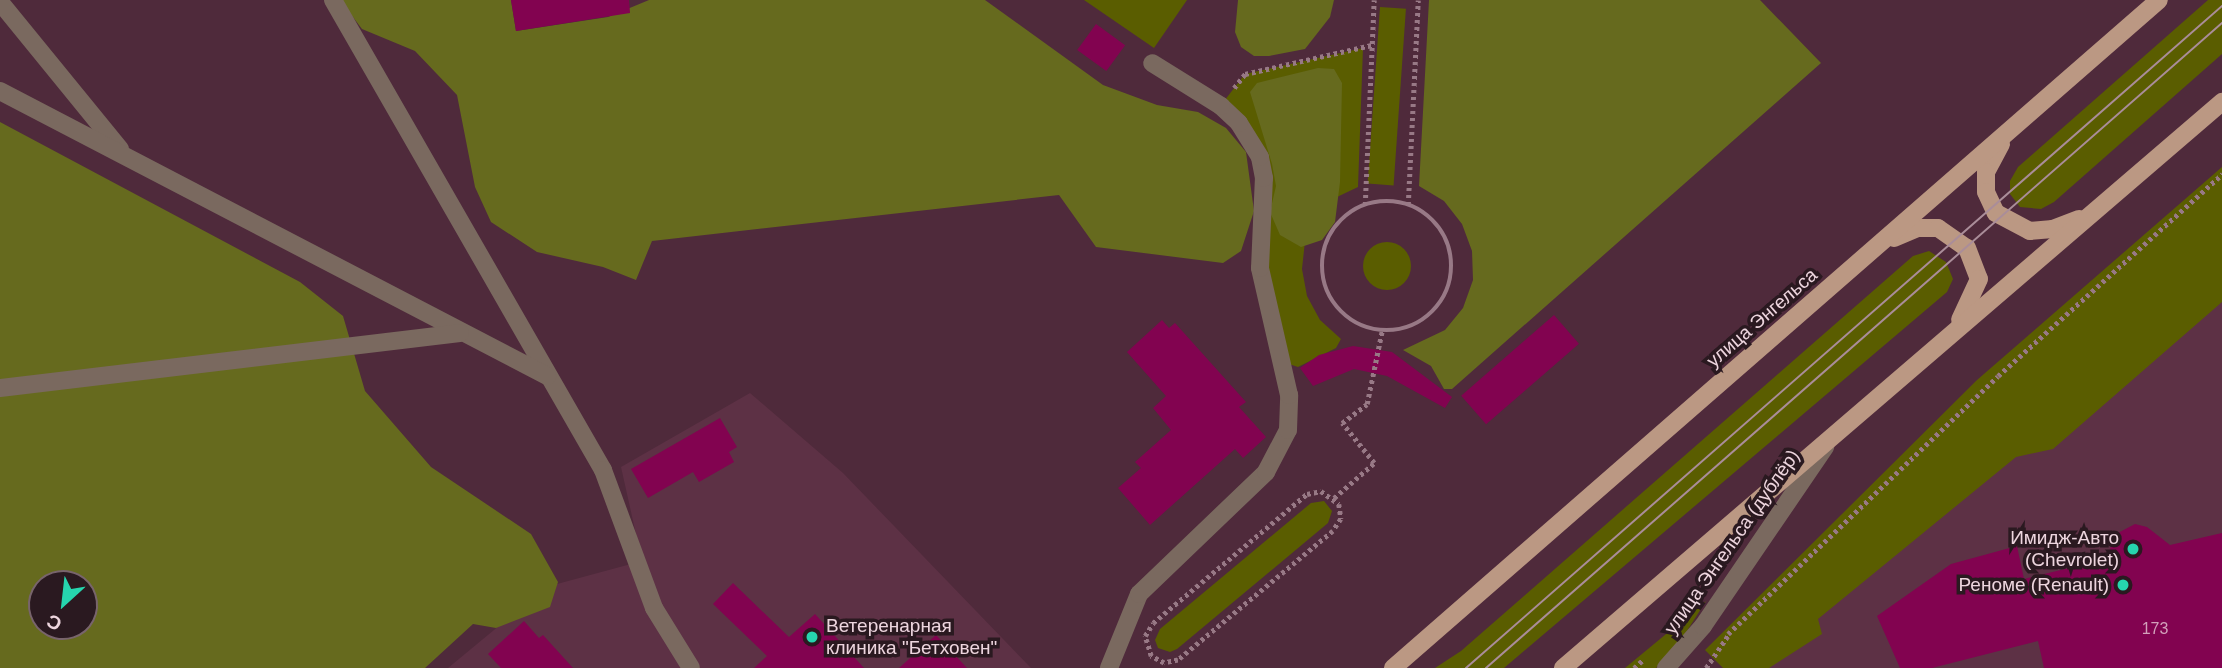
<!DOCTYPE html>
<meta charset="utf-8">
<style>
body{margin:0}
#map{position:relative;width:2222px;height:668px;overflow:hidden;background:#4f2a3b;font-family:Helvetica,sans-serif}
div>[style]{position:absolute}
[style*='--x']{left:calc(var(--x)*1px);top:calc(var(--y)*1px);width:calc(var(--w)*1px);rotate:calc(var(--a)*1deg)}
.built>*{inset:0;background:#5d3145}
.green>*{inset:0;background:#5a5d00;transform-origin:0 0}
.round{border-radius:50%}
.forest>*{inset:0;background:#666a1e}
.building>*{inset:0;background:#820350;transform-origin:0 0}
.path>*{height:4.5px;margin-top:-2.25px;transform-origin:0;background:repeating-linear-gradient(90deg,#987986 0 3.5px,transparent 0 7px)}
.path>.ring{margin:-2.25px;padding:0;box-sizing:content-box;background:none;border:4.5px solid #987986;border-radius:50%}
.minor>*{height:18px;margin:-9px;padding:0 9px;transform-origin:9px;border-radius:9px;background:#7a695f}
.major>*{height:18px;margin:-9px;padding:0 9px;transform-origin:9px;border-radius:9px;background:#bb9883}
.tram>*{height:2px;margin:-1px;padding:0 1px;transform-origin:1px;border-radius:1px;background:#aa8d99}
.dots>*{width:19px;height:19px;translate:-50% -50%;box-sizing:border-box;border:4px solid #2a1920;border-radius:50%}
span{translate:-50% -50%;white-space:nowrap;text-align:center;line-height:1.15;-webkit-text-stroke:7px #2a1920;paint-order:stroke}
.number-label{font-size:16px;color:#d2a0ba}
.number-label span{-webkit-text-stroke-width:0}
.street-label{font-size:19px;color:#edd5de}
.poi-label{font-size:19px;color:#edd5de}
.right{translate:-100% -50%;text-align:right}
.left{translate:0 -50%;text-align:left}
.north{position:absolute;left:28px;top:570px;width:70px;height:70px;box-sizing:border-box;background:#2a1920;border:2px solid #78646c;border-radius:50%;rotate:207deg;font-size:19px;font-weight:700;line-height:28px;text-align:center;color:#edd5de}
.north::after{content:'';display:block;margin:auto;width:24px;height:32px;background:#26d5ae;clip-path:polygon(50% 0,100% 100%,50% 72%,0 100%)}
</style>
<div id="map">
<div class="built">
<div style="clip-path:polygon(2222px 259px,2222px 668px,1768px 668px,1814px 615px)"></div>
<div style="clip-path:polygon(750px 393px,843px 473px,1031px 668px,448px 668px,546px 587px,642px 561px,621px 467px)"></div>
</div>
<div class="green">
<div style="clip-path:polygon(1084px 0,1187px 0,1154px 48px)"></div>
<div style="clip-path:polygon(2208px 0,2222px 0,2222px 54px,2054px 202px,2041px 209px,2020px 207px,2010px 194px,2010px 181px,2018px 167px)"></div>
<div style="left:1380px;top:7px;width:26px;height:177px;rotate:4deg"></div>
<div style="clip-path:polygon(1363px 48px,1358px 187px,1337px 197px,1305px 241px,1302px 269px,1307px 296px,1320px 320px,1341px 339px,1336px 348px,1298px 367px,1283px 362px,1265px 298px,1264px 178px,1221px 105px,1245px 74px)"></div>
<div style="clip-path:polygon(2222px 167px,2222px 302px,2053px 449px,2016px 457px,1818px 619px,1822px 634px,1769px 668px,1723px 668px,1705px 650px,1977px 380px)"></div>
<div class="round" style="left:1363px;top:242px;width:48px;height:48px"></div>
<div style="clip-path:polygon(1929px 251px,1946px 262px,1953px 279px,1947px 292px,1504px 668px,1435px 668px,1461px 651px,1913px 256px)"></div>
<div style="clip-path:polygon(1324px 501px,1332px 511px,1328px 523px,1177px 649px,1170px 652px,1158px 648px,1155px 640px,1160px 629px,1311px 503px)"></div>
<div style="clip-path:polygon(1706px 601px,1676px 648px,1656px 668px,1625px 668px)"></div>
</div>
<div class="forest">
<div style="clip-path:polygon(340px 0,511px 0,516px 31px,608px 17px,649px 0,985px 0,1103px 85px,1157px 105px,1198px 112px,1226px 128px,1246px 152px,1254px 211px,1241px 251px,1223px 263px,1096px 247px,1059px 195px,652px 241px,636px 280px,603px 267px,537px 252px,491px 222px,475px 187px,457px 95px,415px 51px,362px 29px)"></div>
<div style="clip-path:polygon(1238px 0,1334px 0,1330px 17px,1305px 49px,1269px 56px,1254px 56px,1241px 47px,1235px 32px)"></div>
<div style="clip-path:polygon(1429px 0,1760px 0,1821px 63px,1452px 389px,1444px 389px,1431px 366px,1403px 350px,1445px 330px,1463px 308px,1473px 280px,1472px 251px,1462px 224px,1444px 201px,1419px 186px)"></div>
<div style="clip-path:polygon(1318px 68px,1334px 69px,1342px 83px,1340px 182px,1335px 222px,1322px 240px,1301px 247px,1280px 235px,1270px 212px,1276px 186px,1272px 164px,1250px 92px,1257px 83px)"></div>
<div style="clip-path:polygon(evenodd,0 122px,300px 282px,343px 316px,365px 391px,431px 467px,531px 534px,558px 582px,550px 607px,496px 628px,473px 624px,425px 668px,0 668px,0 122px,42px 584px,84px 584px,84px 626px,42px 626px,42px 584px)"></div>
</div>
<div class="building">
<div style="clip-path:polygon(511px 0,629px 0,630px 13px,516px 31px)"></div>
<div style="left:1096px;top:24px;width:36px;height:32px;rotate:36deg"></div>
<div style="left:1554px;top:315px;width:38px;height:123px;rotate:49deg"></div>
<div style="clip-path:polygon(1162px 320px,1169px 328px,1175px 323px,1246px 402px,1239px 407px,1266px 437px,1243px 458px,1235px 449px,1150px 525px,1118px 488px,1141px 468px,1135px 462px,1171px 430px,1153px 408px,1166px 396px,1127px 352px)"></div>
<div style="clip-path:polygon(1353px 346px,1392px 352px,1452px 397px,1445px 408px,1387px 376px,1354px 369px,1313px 386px,1300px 368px,1319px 355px)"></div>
<div style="clip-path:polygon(720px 418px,737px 447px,729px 452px,734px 462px,699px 482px,693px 472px,648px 498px,631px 469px)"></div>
<div style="clip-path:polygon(2135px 524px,2147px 527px,2170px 545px,2222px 533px,2222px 668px,2044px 668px,2038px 641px,1932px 668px,1900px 668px,1877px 616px,1951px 564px,2017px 546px,2024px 579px,2106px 559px,2116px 534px)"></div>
<div style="clip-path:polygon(733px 583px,789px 637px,815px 614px,864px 668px,754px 668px,767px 656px,713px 604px)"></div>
<div style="clip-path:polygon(524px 621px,539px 638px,543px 635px,573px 668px,501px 668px,488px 654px)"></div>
<div style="clip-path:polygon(936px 635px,967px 668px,899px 668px)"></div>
</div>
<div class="path">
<div style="--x:1234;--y:88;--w:18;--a:-52"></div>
<div style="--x:1245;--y:74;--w:130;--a:-12.9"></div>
<div class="ring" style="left:1322px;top:201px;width:125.5px;height:125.5px"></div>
<div style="--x:1365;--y:205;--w:205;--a:-87.5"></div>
<div style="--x:1408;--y:205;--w:205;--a:-87.2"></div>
<div style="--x:1321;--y:491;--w:22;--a:36"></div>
<div style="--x:1339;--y:504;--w:15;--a:82"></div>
<div style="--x:1341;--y:519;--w:14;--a:124"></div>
<div style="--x:1333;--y:531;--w:202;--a:140.2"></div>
<div style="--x:1178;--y:660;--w:14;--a:168"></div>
<div style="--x:1164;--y:663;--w:15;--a:-152"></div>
<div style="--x:1151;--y:656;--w:21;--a:-107"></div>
<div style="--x:1145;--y:636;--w:15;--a:-58"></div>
<div style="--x:1153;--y:623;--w:201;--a:-40"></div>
<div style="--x:1307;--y:494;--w:14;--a:-12"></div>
<div style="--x:1334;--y:498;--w:53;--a:-41.2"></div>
<div style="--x:1374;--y:463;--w:51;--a:-128.7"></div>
<div style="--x:1342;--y:423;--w:31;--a:-37"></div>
<div style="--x:1367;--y:404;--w:75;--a:-78.4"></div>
<div style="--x:1728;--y:634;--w:373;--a:-43.7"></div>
<div style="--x:1998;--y:376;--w:302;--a:-42"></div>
<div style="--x:1634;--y:668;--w:12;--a:-42"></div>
<div style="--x:1706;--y:668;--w:41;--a:-55.9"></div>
</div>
<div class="minor">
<div style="--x:333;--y:0;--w:542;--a:60.12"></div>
<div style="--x:603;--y:470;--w:147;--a:69.7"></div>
<div style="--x:654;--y:608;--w:70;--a:58.3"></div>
<div style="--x:0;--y:2;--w:190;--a:50.8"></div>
<div style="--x:0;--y:91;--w:617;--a:27.52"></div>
<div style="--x:0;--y:388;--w:463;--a:-6.8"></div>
<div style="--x:1109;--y:668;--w:80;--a:-67.9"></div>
<div style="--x:1139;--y:594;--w:176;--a:-43.8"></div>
<div style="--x:1266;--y:472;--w:47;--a:-62.4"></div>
<div style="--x:1288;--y:430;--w:35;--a:-88"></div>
<div style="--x:1289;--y:395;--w:130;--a:-102.9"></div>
<div style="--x:1260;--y:268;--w:90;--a:-87.5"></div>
<div style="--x:1264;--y:178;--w:21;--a:-101"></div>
<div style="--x:1260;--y:157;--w:40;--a:-122"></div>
<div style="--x:1239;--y:123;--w:25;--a:-137"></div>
<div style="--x:1221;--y:106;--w:81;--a:-148.1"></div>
<div style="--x:1666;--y:668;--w:56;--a:-48.6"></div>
<div style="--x:1703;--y:626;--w:217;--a:-55.7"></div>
</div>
<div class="major">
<div style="--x:2001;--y:144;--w:32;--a:118"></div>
<div style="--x:1986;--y:172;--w:20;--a:90"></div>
<div style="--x:1986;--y:192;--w:23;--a:65"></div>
<div style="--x:1996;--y:213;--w:38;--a:28"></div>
<div style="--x:2030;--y:231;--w:23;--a:-5"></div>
<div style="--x:2053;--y:229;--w:28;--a:-21"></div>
<div style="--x:1894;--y:238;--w:25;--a:-23"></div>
<div style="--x:1917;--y:228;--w:21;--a:0"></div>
<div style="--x:1938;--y:228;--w:35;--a:35"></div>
<div style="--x:1967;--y:248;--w:33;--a:69"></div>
<div style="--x:1979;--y:279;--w:45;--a:114.9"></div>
<div style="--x:1393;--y:668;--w:1016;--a:-41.09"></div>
<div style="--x:1563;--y:668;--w:869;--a:-40.66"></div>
</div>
<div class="tram">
<div style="--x:1466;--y:668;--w:1005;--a:-41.21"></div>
<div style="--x:1486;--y:668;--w:979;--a:-41.23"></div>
</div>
<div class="dots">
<div style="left:2133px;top:549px;background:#26d5ae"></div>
<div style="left:2123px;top:585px;background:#26d5ae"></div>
<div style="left:812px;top:637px;background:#26d5ae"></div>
</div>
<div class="number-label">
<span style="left:2155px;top:629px">173</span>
</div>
<div class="street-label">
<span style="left:1762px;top:318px;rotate:-41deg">улица Энгельса</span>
<span style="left:1732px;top:542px;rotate:-55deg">улица Энгельса (дублёр)</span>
</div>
<div class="poi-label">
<span class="right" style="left:2119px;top:549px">Имидж-Авто<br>(Chevrolet)</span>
<span class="right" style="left:2109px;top:585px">Реноме (Renault)</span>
<span class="left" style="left:826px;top:637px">Ветеренарная<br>клиника "Бетховен"</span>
</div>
<div class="north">С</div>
</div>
